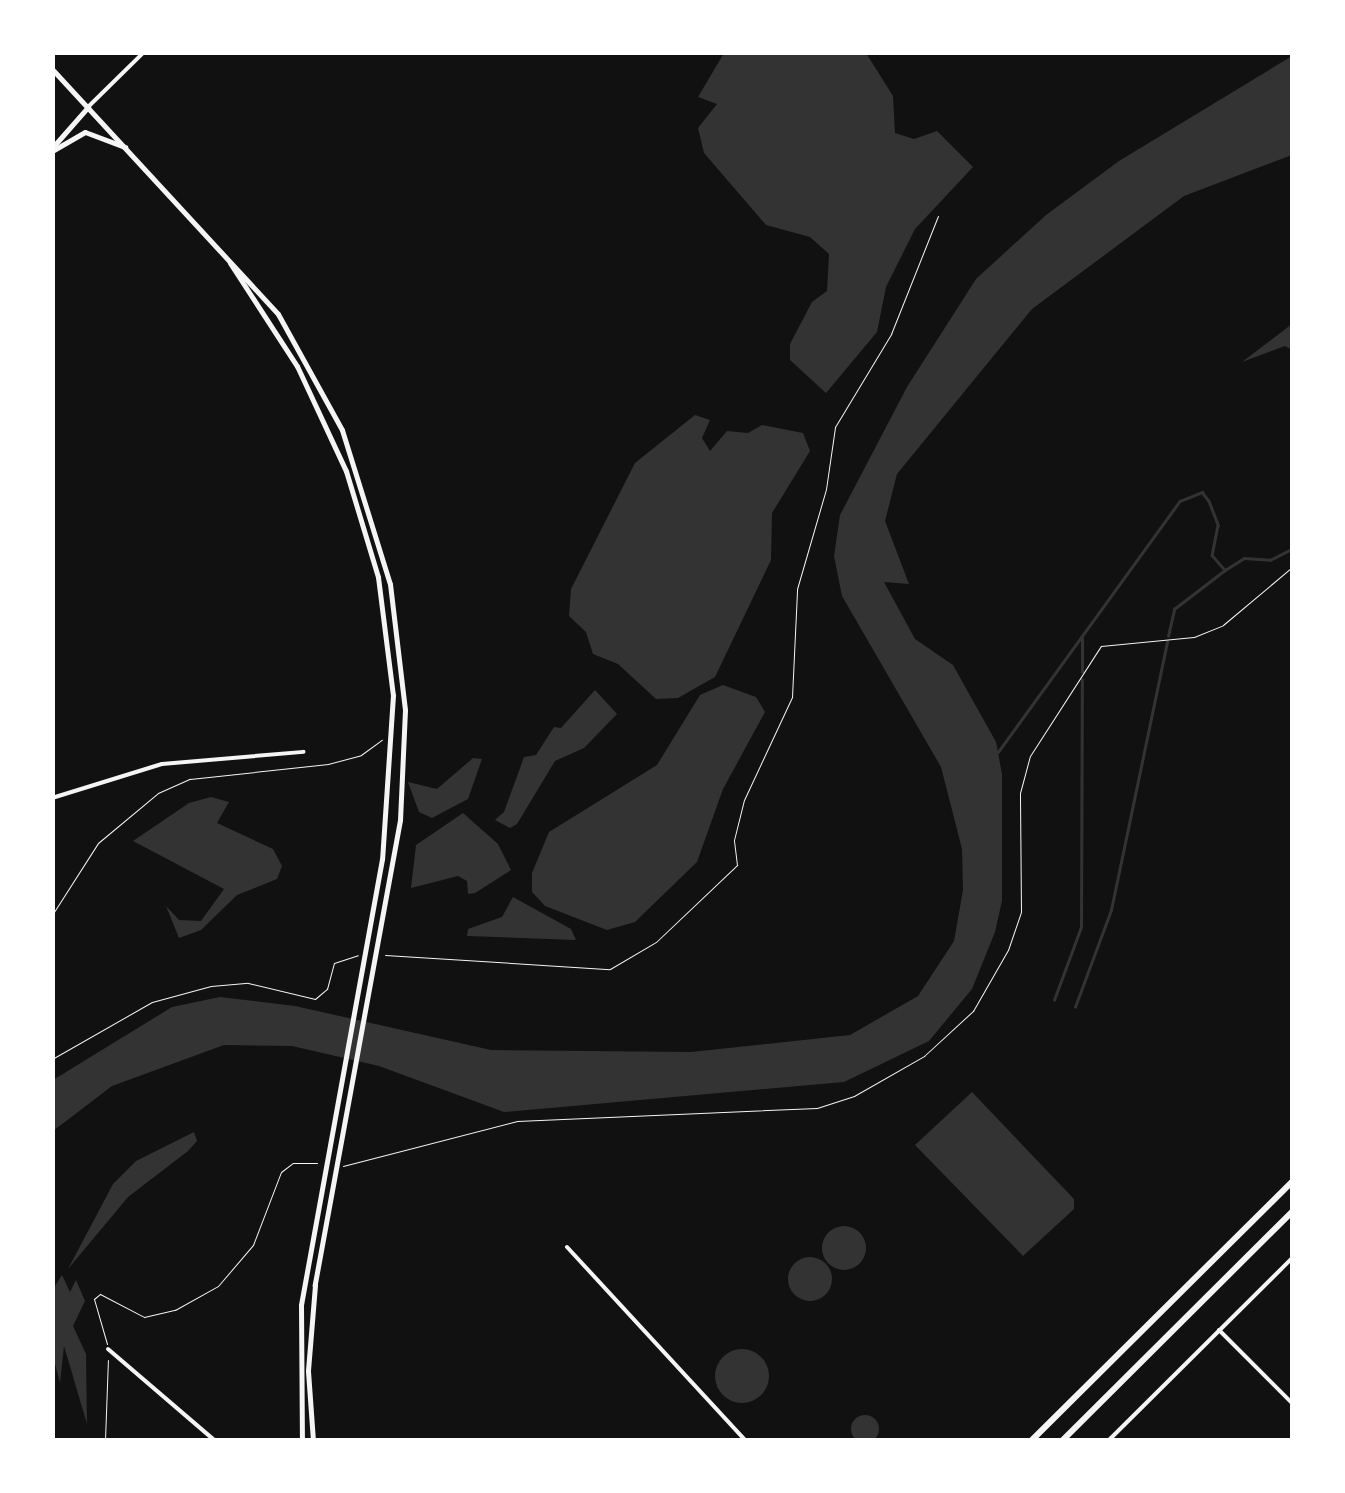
<!DOCTYPE html>
<style>
body{margin:0}
#map{position:relative;width:1345px;height:1493px;overflow:hidden;background:#111;font-family:Signika,sans-serif}
div>[style]{position:absolute}
[style*='--x']{left:calc(var(--x)*1px);top:calc(var(--y)*1px);width:calc(var(--w)*1px);rotate:calc(var(--a)*1deg)}
.water>*{inset:0;background:#333}
.round{border-radius:50%}
.stream>*{height:2.5px;margin:-1.25px;padding:0 1.25px;transform-origin:1.25px;border-radius:1.25px;background:#333}
.path>*{height:1px;margin:-0.5px;padding:0 0.5px;transform-origin:0.5px;border-radius:0.5px;background:#f5f5f5}
.minor>*{height:4px;margin:-2px;padding:0 2px;transform-origin:2px;border-radius:2px;background:#f5f5f5}
.tertiary>*{height:4px;margin:-2px;padding:0 2px;transform-origin:2px;border-radius:2px;background:#f5f5f5}
.secondary>*{height:5px;margin:-2.5px;padding:0 2.5px;transform-origin:2.5px;border-radius:2.5px;background:#f5f5f5}
.primary>*{height:5px;margin:-2.5px;padding:0 2.5px;transform-origin:2.5px;border-radius:2.5px;background:#f5f5f5}
.motorway>*{height:6px;margin:-3px;padding:0 3px;transform-origin:3px;border-radius:3px;background:#f5f5f5}
span{translate:-50% -50%;white-space:nowrap;text-align:center;line-height:1.15;-webkit-text-stroke:8px #fff;paint-order:stroke}
.frame{position:absolute;inset:0;border:55px solid #fff;pointer-events:none}
</style>
<div id="map">
<div class="water">
<div style="clip-path:polygon(724px 53px,866px 53px,893px 96px,895px 133px,914px 139px,937px 131px,973px 167px,915px 229px,886px 287px,877px 332px,826px 393px,790px 360px,790px 344px,812px 302px,827px 291px,829px 254px,810px 237px,766px 225px,704px 153px,698px 128px,717px 104px,698px 97px)"></div>
<div style="clip-path:polygon(1292px 56px,1292px 155px,1184px 196px,1032px 309px,897px 474px,885px 521px,909px 584px,884px 582px,915px 639px,953px 665px,996px 742px,1002px 774px,1002px 901px,995px 932px,972px 989px,929px 1041px,844px 1082px,504px 1112px,379px 1066px,292px 1046px,224px 1045px,112px 1086px,53px 1131px,53px 1080px,172px 1007px,220px 997px,295px 1006px,491px 1050px,691px 1052px,850px 1035px,918px 996px,954px 941px,963px 890px,962px 849px,941px 767px,842px 596px,834px 556px,840px 515px,907px 387px,976px 279px,1046px 215px,1119px 161px)"></div>
<div style="clip-path:polygon(1292px 324px,1292px 350px,1285px 346px,1242px 362px)"></div>
<div style="clip-path:polygon(695px 415px,710px 420px,702px 438px,710px 451px,727px 431px,748px 433px,762px 425px,803px 433px,810px 451px,772px 513px,771px 560px,715px 677px,678px 698px,656px 699px,618px 664px,593px 654px,586px 632px,569px 616px,571px 589px,635px 463px)"></div>
<div style="clip-path:polygon(723px 685px,756px 697px,765px 712px,723px 789px,697px 862px,635px 922px,607px 930px,545px 906px,532px 892px,532px 873px,549px 832px,657px 765px,700px 695px)"></div>
<div style="clip-path:polygon(595px 690px,617px 714px,584px 748px,555px 761px,517px 824px,510px 828px,495px 820px,504px 812px,524px 757px,536px 755px,554px 727px,561px 728px)"></div>
<div style="clip-path:polygon(473px 758px,482px 759px,468px 799px,432px 818px,419px 812px,408px 782px,437px 789px)"></div>
<div style="clip-path:polygon(211px 797px,229px 802px,217px 823px,273px 849px,282px 866px,277px 879px,237px 895px,201px 930px,179px 938px,166px 906px,179px 920px,201px 921px,224px 889px,133px 841px,189px 803px)"></div>
<div style="clip-path:polygon(463px 813px,498px 844px,511px 870px,475px 893px,468px 894px,467px 881px,458px 876px,411px 888px,416px 845px)"></div>
<div style="clip-path:polygon(513px 897px,571px 929px,576px 940px,467px 936px,468px 929px,502px 917px)"></div>
<div style="clip-path:polygon(972px 1092px,1074px 1199px,1074px 1209px,1023px 1256px,915px 1145px)"></div>
<div style="clip-path:polygon(194px 1132px,197px 1141px,188px 1151px,128px 1197px,68px 1269px,113px 1184px,136px 1161px)"></div>
<div class="round" style="left:822px;top:1226px;width:44px;height:44px"></div>
<div class="round" style="left:788px;top:1257px;width:44px;height:44px"></div>
<div style="clip-path:polygon(62px 1275px,70px 1292px,76px 1280px,85px 1301px,73px 1326px,86px 1354px,87px 1424px,64px 1346px,60px 1383px,53px 1356px,53px 1289px)"></div>
<div class="round" style="left:715px;top:1349px;width:54px;height:54px"></div>
<div class="round" style="left:851px;top:1415px;width:28px;height:28px"></div>
</div>
<div class="stream">
<div style="--x:1168;--y:636;--w:28;--a:-77"></div>
<div style="--x:1174;--y:609;--w:64;--a:-37.4"></div>
<div style="--x:1082;--y:672;--w:33;--a:-90"></div>
<div style="--x:998;--y:752;--w:310;--a:-54.1"></div>
<div style="--x:1180;--y:501;--w:24;--a:-22"></div>
<div style="--x:1202;--y:492;--w:11;--a:52"></div>
<div style="--x:1209;--y:501;--w:26;--a:69"></div>
<div style="--x:1218;--y:525;--w:31;--a:101"></div>
<div style="--x:1212;--y:555;--w:20;--a:49"></div>
<div style="--x:1225;--y:570;--w:22;--a:-32"></div>
<div style="--x:1244;--y:558;--w:26;--a:4"></div>
<div style="--x:1270;--y:560;--w:25;--a:-27"></div>
<div style="--x:1054;--y:1000;--w:78;--a:-69.7"></div>
<div style="--x:1081;--y:927;--w:247;--a:-89.8"></div>
<div style="--x:1075;--y:1007;--w:103;--a:-69.6"></div>
<div style="--x:1111;--y:910;--w:274;--a:-78.2"></div>
</div>
<div class="path">
<div style="--x:52;--y:915;--w:85;--a:-57.4"></div>
<div style="--x:98;--y:843;--w:78;--a:-39.8"></div>
<div style="--x:158;--y:793;--w:35;--a:-24"></div>
<div style="--x:190;--y:779;--w:139;--a:-6.2"></div>
<div style="--x:328;--y:764;--w:34;--a:-15"></div>
<div style="--x:361;--y:755;--w:26;--a:-36"></div>
<div style="--x:385;--y:955;--w:225;--a:3.6"></div>
<div style="--x:610;--y:969;--w:53;--a:-30.4"></div>
<div style="--x:656;--y:942;--w:112;--a:-43.5"></div>
<div style="--x:737;--y:865;--w:25;--a:-97"></div>
<div style="--x:734;--y:840;--w:41;--a:-76"></div>
<div style="--x:744;--y:800;--w:114;--a:-65"></div>
<div style="--x:792;--y:697;--w:108;--a:-87.3"></div>
<div style="--x:797;--y:589;--w:104;--a:-73.8"></div>
<div style="--x:826;--y:489;--w:63;--a:-81.7"></div>
<div style="--x:835;--y:427;--w:109;--a:-58.9"></div>
<div style="--x:891;--y:334;--w:127;--a:-68.3"></div>
<div style="--x:52;--y:1059;--w:115;--a:-29.7"></div>
<div style="--x:152;--y:1002;--w:61;--a:-15.2"></div>
<div style="--x:211;--y:986;--w:37;--a:-5"></div>
<div style="--x:248;--y:983;--w:69;--a:13.4"></div>
<div style="--x:315;--y:999;--w:16;--a:-40"></div>
<div style="--x:327;--y:989;--w:27;--a:-75"></div>
<div style="--x:334;--y:963;--w:25;--a:-18"></div>
<div style="--x:343;--y:1166;--w:180;--a:-14.5"></div>
<div style="--x:517;--y:1121;--w:300;--a:-2.5"></div>
<div style="--x:817;--y:1108;--w:39;--a:-18"></div>
<div style="--x:854;--y:1096;--w:81;--a:-29.7"></div>
<div style="--x:924;--y:1056;--w:67;--a:-42.6"></div>
<div style="--x:973;--y:1011;--w:70;--a:-60.2"></div>
<div style="--x:1008;--y:950;--w:40;--a:-71.1"></div>
<div style="--x:1021;--y:912;--w:119;--a:-90.5"></div>
<div style="--x:1020;--y:793;--w:38;--a:-75"></div>
<div style="--x:1030;--y:756;--w:131;--a:-57.2"></div>
<div style="--x:1101;--y:646;--w:93;--a:-5.5"></div>
<div style="--x:1194;--y:637;--w:31;--a:-22"></div>
<div style="--x:1223;--y:625;--w:90;--a:-40"></div>
<div style="--x:107;--y:1344;--w:47;--a:-106.1"></div>
<div style="--x:94;--y:1299;--w:8;--a:-40"></div>
<div style="--x:100;--y:1294;--w:50;--a:27.6"></div>
<div style="--x:144;--y:1317;--w:32;--a:-13"></div>
<div style="--x:175;--y:1310;--w:49;--a:-29.2"></div>
<div style="--x:218;--y:1286;--w:54;--a:-49.5"></div>
<div style="--x:253;--y:1245;--w:78;--a:-69"></div>
<div style="--x:281;--y:1172;--w:15;--a:-37"></div>
<div style="--x:293;--y:1163;--w:24;--a:0"></div>
<div style="--x:105;--y:1440;--w:80;--a:-87.9"></div>
</div>
<div class="minor">
<div style="--x:88;--y:107;--w:78;--a:-44.5"></div>
<div style="--x:52;--y:798;--w:115;--a:-17.2"></div>
<div style="--x:162;--y:764;--w:142;--a:-4.9"></div>
<div style="--x:567;--y:1247;--w:263;--a:47.3"></div>
<div style="--x:108;--y:1349;--w:140;--a:40.6"></div>
</div>
<div class="tertiary">
<div style="--x:1219;--y:1330;--w:103;--a:45"></div>
<div style="--x:1109;--y:1440;--w:258;--a:-44.8"></div>
</div>
<div class="secondary">
<div style="--x:52;--y:148;--w:55;--a:-48.7"></div>
</div>
<div class="primary">
<div style="--x:52;--y:69;--w:333;--a:47.3"></div>
<div style="--x:278;--y:314;--w:132;--a:61.1"></div>
<div style="--x:342;--y:430;--w:161;--a:72.7"></div>
<div style="--x:390;--y:584;--w:127;--a:83.2"></div>
<div style="--x:405;--y:710;--w:110;--a:92.6"></div>
<div style="--x:400;--y:820;--w:473;--a:100.4"></div>
<div style="--x:315;--y:1285;--w:86;--a:94.7"></div>
<div style="--x:308;--y:1371;--w:69;--a:85.9"></div>
<div style="--x:52;--y:151;--w:38;--a:-30"></div>
<div style="--x:85;--y:132;--w:43;--a:20.6"></div>
<div style="--x:230;--y:263;--w:123;--a:57"></div>
<div style="--x:297;--y:366;--w:116;--a:65"></div>
<div style="--x:346;--y:471;--w:111;--a:73.2"></div>
<div style="--x:378;--y:577;--w:119;--a:82.8"></div>
<div style="--x:393;--y:695;--w:164;--a:93.8"></div>
<div style="--x:382;--y:859;--w:453;--a:100.3"></div>
<div style="--x:301;--y:1305;--w:135;--a:89.6"></div>
</div>
<div class="motorway">
<div style="--x:1032;--y:1440;--w:366;--a:-44.8"></div>
<div style="--x:1063;--y:1440;--w:323;--a:-44.9"></div>
</div>
<div class="frame"></div>
</div>
